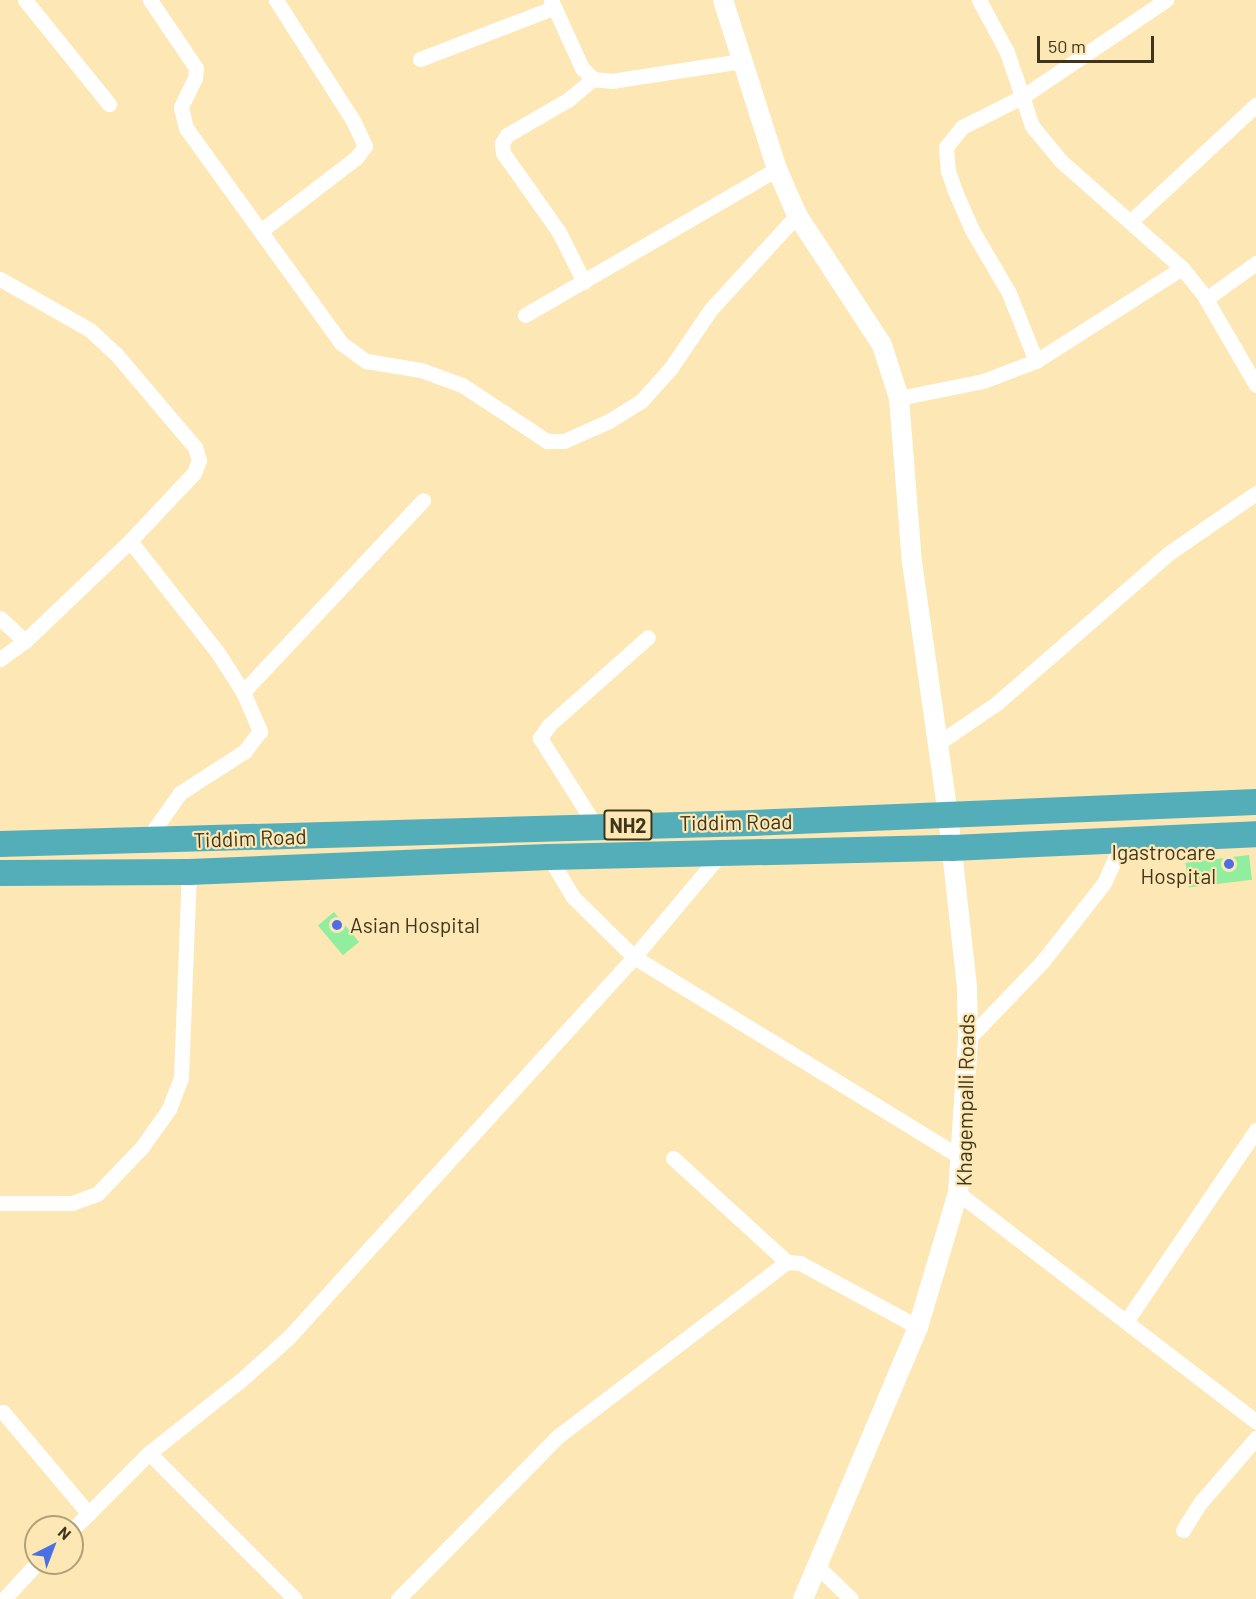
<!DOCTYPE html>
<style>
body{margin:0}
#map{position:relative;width:1256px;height:1599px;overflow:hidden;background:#fde8b5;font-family:Barlow,sans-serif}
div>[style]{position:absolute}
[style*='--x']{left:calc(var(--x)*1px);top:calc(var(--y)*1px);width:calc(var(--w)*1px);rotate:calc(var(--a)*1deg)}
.building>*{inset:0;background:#91ee9f;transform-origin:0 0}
.minor>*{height:15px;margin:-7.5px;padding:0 7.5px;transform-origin:7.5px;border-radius:7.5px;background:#fff}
.tertiary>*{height:20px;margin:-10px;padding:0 10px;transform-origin:10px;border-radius:10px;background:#fff}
.trunk>*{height:26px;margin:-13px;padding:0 13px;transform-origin:13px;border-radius:13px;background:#54aeba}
.dots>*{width:16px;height:16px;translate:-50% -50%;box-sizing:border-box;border:3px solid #fde8b5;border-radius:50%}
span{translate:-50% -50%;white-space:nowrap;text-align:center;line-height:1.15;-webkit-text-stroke:4.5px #fde8b5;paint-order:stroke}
.shield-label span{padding:2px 4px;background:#fde8b5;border:2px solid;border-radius:4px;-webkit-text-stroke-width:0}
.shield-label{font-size:20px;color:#40351b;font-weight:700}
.street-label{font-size:21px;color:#40351b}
.poi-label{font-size:21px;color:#40351b}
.right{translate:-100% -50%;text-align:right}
.left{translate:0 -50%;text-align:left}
.north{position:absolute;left:24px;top:1515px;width:60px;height:60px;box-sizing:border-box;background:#fde8b5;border:2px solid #b1a077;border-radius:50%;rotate:42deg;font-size:16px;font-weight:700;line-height:24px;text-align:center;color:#40351b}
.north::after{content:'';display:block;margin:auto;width:21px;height:27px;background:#4c6fe3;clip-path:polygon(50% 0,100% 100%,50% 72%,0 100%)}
.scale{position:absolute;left:1037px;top:36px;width:117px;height:27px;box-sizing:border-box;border:3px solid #40351b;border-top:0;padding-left:8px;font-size:18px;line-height:21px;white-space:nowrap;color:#40351b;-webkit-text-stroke:4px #fde8b5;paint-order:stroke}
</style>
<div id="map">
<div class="building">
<div style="left:1249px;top:855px;width:25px;height:64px;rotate:83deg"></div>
<div style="left:334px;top:912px;width:39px;height:21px;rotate:50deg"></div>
</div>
<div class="minor">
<div style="--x:25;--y:0;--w:134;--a:51.1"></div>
<div style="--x:150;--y:0;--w:82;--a:55.9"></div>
<div style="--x:196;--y:68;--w:10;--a:96"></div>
<div style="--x:195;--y:78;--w:32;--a:116"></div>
<div style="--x:181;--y:107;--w:22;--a:77"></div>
<div style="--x:186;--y:128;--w:265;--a:54.2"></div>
<div style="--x:341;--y:343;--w:31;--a:36"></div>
<div style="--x:366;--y:361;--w:56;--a:9.3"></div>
<div style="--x:421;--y:370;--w:44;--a:20.1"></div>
<div style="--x:462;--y:385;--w:102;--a:33.4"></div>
<div style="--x:547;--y:441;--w:17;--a:0"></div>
<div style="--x:564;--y:441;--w:49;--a:-24"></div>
<div style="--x:609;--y:421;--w:39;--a:-32"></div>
<div style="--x:642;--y:400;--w:42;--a:-47.9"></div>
<div style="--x:670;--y:369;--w:73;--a:-55.7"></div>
<div style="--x:711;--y:309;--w:127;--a:-47.5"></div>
<div style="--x:551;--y:0;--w:75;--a:65.5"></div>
<div style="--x:582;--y:68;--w:16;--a:45"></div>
<div style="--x:593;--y:79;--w:18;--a:6"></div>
<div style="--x:611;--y:81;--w:132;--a:-8.7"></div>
<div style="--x:979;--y:0;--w:59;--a:61.7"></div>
<div style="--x:1007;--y:52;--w:78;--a:71.3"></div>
<div style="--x:1032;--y:126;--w:45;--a:50.4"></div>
<div style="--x:1061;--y:161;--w:162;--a:41.5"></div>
<div style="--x:1182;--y:268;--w:33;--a:51"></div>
<div style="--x:1203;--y:294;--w:105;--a:59.8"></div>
<div style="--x:420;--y:59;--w:142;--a:-21"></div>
<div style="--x:1131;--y:221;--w:171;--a:-42.9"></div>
<div style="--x:262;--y:230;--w:118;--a:-37.5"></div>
<div style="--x:356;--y:158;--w:15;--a:-53"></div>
<div style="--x:365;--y:146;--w:26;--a:-115"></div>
<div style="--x:354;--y:122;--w:145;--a:-122.6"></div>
<div style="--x:0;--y:279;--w:103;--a:29.5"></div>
<div style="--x:90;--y:330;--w:35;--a:43"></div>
<div style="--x:116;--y:354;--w:122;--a:49.7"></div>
<div style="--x:195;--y:447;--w:14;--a:73"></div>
<div style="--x:199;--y:460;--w:14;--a:111"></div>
<div style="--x:194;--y:473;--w:93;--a:133.3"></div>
<div style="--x:130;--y:541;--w:145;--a:136.4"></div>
<div style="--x:25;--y:641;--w:31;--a:144"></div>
<div style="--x:584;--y:282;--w:56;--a:-116.6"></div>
<div style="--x:559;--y:232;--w:97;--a:-125.3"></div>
<div style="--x:503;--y:153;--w:10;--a:-96"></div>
<div style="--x:502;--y:143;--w:9;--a:-58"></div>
<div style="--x:507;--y:135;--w:72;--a:-30.1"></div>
<div style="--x:569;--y:99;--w:31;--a:-40"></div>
<div style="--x:1206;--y:299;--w:62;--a:-35.8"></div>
<div style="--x:525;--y:315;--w:291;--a:-30.1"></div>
<div style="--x:1036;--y:361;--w:73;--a:-111.7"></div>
<div style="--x:1009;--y:293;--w:73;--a:-120.4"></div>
<div style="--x:972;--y:230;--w:43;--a:-113.6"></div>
<div style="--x:955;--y:191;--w:21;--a:-109"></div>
<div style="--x:948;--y:171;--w:24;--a:-95"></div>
<div style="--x:946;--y:147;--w:26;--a:-51"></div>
<div style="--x:962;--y:127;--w:67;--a:-26.6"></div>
<div style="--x:1022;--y:97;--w:174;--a:-34"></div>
<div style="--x:899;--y:398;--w:86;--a:-11.4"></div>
<div style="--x:983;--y:381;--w:57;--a:-20.7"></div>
<div style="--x:1036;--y:361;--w:173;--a:-32.5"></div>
<div style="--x:130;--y:541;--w:142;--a:51.8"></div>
<div style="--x:218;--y:653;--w:46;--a:57.3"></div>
<div style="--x:243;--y:692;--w:43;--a:66.4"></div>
<div style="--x:260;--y:731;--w:25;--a:127"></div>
<div style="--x:245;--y:751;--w:77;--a:147.1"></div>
<div style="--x:180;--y:793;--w:59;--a:125.3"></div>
<div style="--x:0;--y:618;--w:34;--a:43"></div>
<div style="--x:243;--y:692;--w:263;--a:-46.8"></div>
<div style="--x:937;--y:744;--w:73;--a:-34.3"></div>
<div style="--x:997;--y:703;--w:228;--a:-41.1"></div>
<div style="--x:1169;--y:553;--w:106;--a:-34.6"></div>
<div style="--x:595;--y:825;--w:103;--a:-122.3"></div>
<div style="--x:540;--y:738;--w:16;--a:-55"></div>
<div style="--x:549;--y:725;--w:132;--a:-41.6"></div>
<div style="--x:549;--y:857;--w:47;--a:59"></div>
<div style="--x:573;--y:897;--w:86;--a:44.5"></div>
<div style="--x:634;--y:957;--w:386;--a:31.5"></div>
<div style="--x:968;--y:1039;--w:107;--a:-46.1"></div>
<div style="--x:1042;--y:962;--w:100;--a:-51.9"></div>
<div style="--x:1104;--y:883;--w:46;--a:-65.7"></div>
<div style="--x:673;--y:1158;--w:154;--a:42.4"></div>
<div style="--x:958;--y:1193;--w:376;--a:37.5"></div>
<div style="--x:0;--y:1203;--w:72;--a:0"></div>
<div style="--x:72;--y:1203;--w:27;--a:-20"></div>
<div style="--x:97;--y:1194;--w:65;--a:-46.2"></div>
<div style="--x:142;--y:1147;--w:47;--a:-54.6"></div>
<div style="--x:169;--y:1109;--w:33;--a:-69"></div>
<div style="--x:181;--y:1078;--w:206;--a:-87.8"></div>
<div style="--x:1127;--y:1320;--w:230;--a:-55.8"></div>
<div style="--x:3;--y:1412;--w:133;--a:49.9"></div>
<div style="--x:149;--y:1453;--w:206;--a:45"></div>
<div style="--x:72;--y:1530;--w:109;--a:-45"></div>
<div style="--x:149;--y:1453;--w:116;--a:-38.4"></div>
<div style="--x:240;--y:1381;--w:66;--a:-41.9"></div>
<div style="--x:289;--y:1337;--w:513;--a:-47.76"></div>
<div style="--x:634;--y:957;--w:137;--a:-50"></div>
<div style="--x:1183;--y:1530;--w:32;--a:-58"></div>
<div style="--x:1200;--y:1503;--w:86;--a:-49.3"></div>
<div style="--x:817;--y:1566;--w:47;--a:44.1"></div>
<div style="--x:4;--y:1599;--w:49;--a:-47.5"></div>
<div style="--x:398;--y:1599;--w:227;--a:-45.5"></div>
<div style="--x:557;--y:1437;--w:289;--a:-37.3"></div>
<div style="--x:787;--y:1262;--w:13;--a:4"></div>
<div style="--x:800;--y:1263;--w:134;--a:28.5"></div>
</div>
<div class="tertiary">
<div style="--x:723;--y:0;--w:177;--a:72.3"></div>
<div style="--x:777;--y:169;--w:50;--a:66.5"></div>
<div style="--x:797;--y:215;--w:155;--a:56.8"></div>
<div style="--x:882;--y:345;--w:56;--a:72.2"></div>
<div style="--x:899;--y:398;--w:165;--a:85.5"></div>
<div style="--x:912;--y:562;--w:256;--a:81.9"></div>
<div style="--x:948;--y:815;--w:173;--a:83.7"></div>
<div style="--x:967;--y:987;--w:52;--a:88.9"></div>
<div style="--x:968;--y:1039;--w:154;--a:93.7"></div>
<div style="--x:958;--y:1193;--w:140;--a:106.6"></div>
<div style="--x:918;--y:1327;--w:295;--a:112.9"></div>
</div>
<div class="trunk">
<div style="--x:0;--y:844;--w:752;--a:-1.6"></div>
<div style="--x:752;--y:823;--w:504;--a:-2.39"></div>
<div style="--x:0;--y:873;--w:189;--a:-0.3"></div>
<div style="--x:189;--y:872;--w:360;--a:-2.4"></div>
<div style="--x:549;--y:857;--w:403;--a:-1.3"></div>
<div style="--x:952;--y:848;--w:304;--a:-2.6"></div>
</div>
<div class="dots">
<div style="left:1229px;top:864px;background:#4c6fe3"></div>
<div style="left:337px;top:925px;background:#4c6fe3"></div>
</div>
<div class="shield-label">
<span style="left:628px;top:825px">NH2</span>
</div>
<div class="street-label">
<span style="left:736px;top:822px;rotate:-1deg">Tiddim Road</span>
<span style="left:250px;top:838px;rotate:-2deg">Tiddim Road</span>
<span style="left:965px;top:1100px;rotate:-89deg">Khagempalli Roads</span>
</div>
<div class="poi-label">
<span class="right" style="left:1216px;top:864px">Igastrocare<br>Hospital</span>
<span class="left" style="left:350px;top:925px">Asian Hospital</span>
</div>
<div class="north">N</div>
<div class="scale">50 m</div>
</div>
